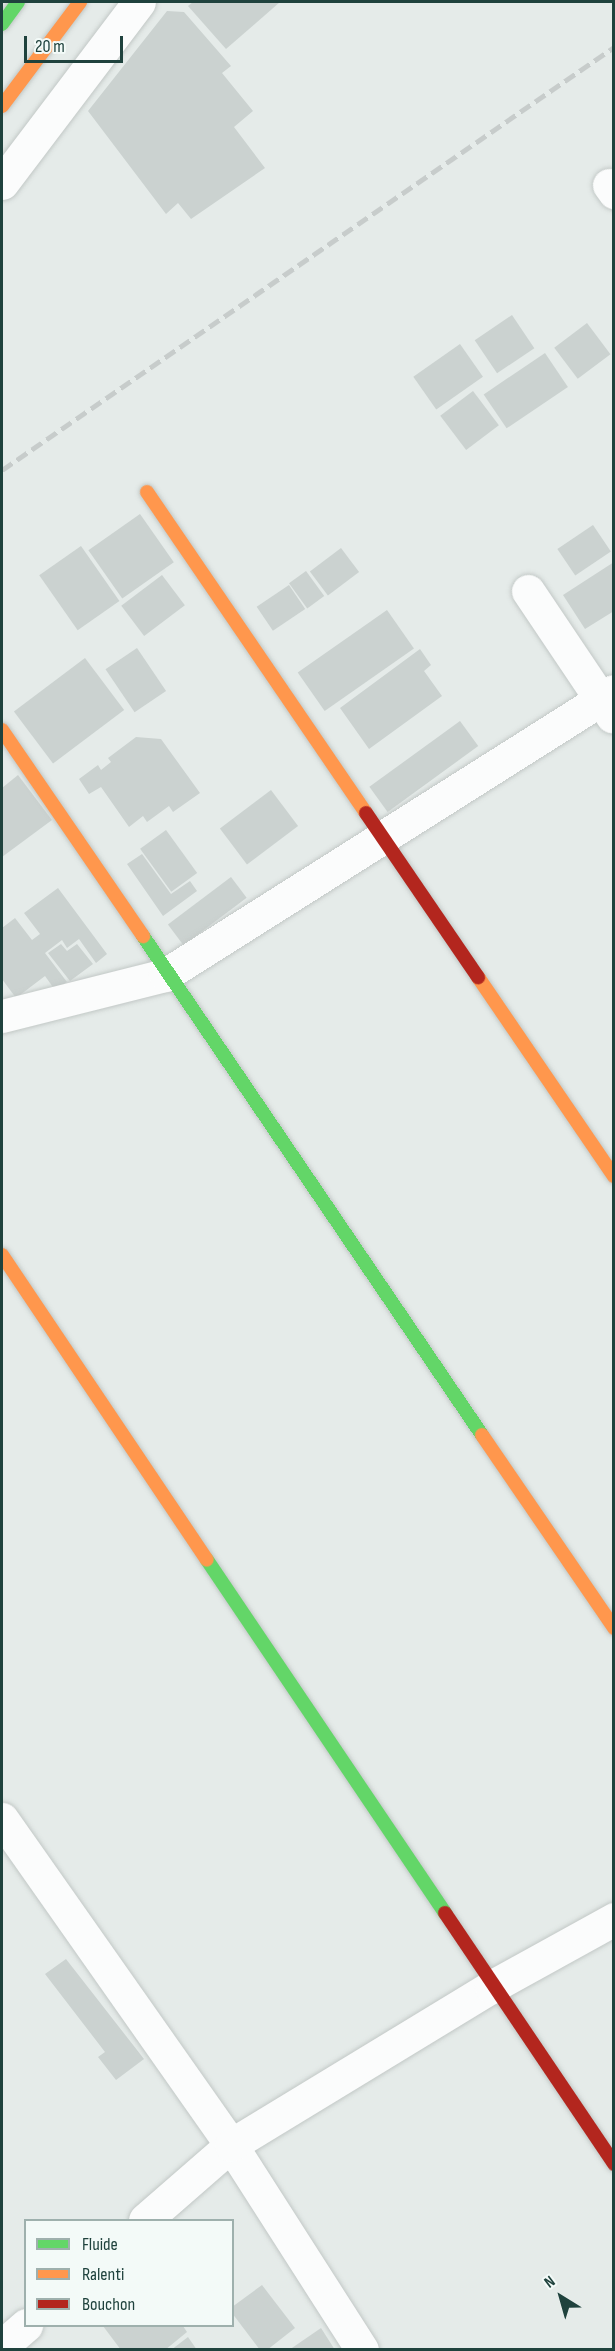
<!DOCTYPE html>
<style>
body{margin:0}
#map{position:relative;width:615px;height:2351px;overflow:hidden;background:#e5ebe9;font-family:"Sofia Sans Condensed",sans-serif}
div>[style]{position:absolute}
[style*='--x']{left:calc(var(--x)*1px);top:calc(var(--y)*1px);width:calc(var(--w)*1px);rotate:calc(var(--a)*1deg)}
.building>*{inset:0;background:#cbd2d0;transform-origin:0 0}
.roads{filter:drop-shadow(0 0 2px #c2c8c6) drop-shadow(0 0 2px #c2c8c6)}
.street>*{height:33px;margin:-16.5px;padding:0 16.5px;transform-origin:16.5px;border-radius:16.5px;background:#fbfcfc}
.fast>*{height:14px;margin:-7px;padding:0 7px;transform-origin:7px;border-radius:7px;background:#63d668}
.slow>*{height:14px;margin:-7px;padding:0 7px;transform-origin:7px;border-radius:7px;background:#ff974d}
.jam>*{height:14px;margin:-7px;padding:0 7px;transform-origin:7px;border-radius:7px;background:#b3261e}
.rail>*{height:4.5px;margin-top:-2.25px;transform-origin:0;background:repeating-linear-gradient(90deg,#c7cccb 0 12px,transparent 0 18px)}
span{translate:-50% -50%;white-space:nowrap;text-align:center;line-height:1.15;-webkit-text-stroke:6px #f3faf8;paint-order:stroke}
.frame{position:absolute;inset:0;border:3px solid #1f423d;pointer-events:none}
.legend{position:absolute;left:24px;top:2219px;width:210px;height:108px;box-sizing:border-box;background:#f3faf8;border:2px solid #9eb0ad;margin:0;padding:8px 10px;list-style:none;font-size:18px;color:#1f423d}
.legend li{display:flex;align-items:center;gap:12px;height:30px}
.legend b{width:30px;border:2px solid #9eb0ad}
.north{position:absolute;left:531px;top:2267px;width:60px;height:60px;-webkit-text-stroke:4px #f3faf8;paint-order:stroke;rotate:323deg;font-size:16px;font-weight:700;line-height:24px;text-align:center;color:#1f423d}
.north::after{content:'';display:block;margin:auto;width:21px;height:27px;background:#1f423d;clip-path:polygon(50% 0,100% 100%,50% 72%,0 100%)}
.scale{position:absolute;left:24px;top:36px;width:99px;height:27px;box-sizing:border-box;border:3px solid #1f423d;border-top:0;padding-left:8px;font-size:18px;line-height:21px;white-space:nowrap;color:#1f423d;-webkit-text-stroke:4px #f3faf8;paint-order:stroke}
</style>
<div id="map">
<div class="building">
<div style="clip-path:polygon(193px 2px,280px 2px,226px 49px,188px 6px)"></div>
<div style="clip-path:polygon(167px 11px,184px 12px,231px 66px,222px 73px,253px 111px,234px 127px,265px 168px,191px 219px,178px 203px,166px 214px,88px 111px)"></div>
<div style="left:512px;top:315px;width:40px;height:45px;rotate:56deg"></div>
<div style="left:587px;top:323px;width:39px;height:41px;rotate:53deg"></div>
<div style="left:460px;top:344px;width:40px;height:57px;rotate:55deg"></div>
<div style="left:545px;top:353px;width:41px;height:74px;rotate:56deg"></div>
<div style="left:473px;top:391px;width:43px;height:41px;rotate:53deg"></div>
<div style="left:140px;top:514px;width:59px;height:63px;rotate:55deg"></div>
<div style="left:593px;top:525px;width:32px;height:43px;rotate:56deg"></div>
<div style="left:81px;top:546px;width:67px;height:51px;rotate:55deg"></div>
<div style="left:341px;top:548px;width:30px;height:39px;rotate:53deg"></div>
<div style="clip-path:polygon(614px 562px,614px 611px,585px 629px,563px 595px)"></div>
<div style="left:306px;top:571px;width:31px;height:21px;rotate:54deg"></div>
<div style="left:162px;top:575px;width:38px;height:51px;rotate:53deg"></div>
<div style="left:289px;top:585px;width:29px;height:39px;rotate:56deg"></div>
<div style="left:387px;top:610px;width:47px;height:109px;rotate:55deg"></div>
<div style="left:137px;top:648px;width:52px;height:38px;rotate:56deg"></div>
<div style="clip-path:polygon(420px 649px,431px 665px,424px 671px,442px 696px,369px 749px,340px 708px)"></div>
<div style="left:85px;top:658px;width:65px;height:89px;rotate:53deg"></div>
<div style="left:460px;top:721px;width:31px;height:112px;rotate:54deg"></div>
<div style="clip-path:polygon(136px 737px,161px 739px,200px 793px,173px 812px,169px 806px,147px 822px,143px 816px,129px 827px,101px 787px,89px 794px,79px 779px,98px 765px,101px 770px,111px 762px,108px 758px)"></div>
<div style="clip-path:polygon(18px 775px,52px 820px,2px 857px,2px 788px)"></div>
<div style="left:271px;top:790px;width:45px;height:64px;rotate:53deg"></div>
<div style="left:166px;top:830px;width:53px;height:32px;rotate:54deg"></div>
<div style="clip-path:polygon(142px 854px,171px 894px,190px 881px,197px 891px,163px 916px,127px 864px)"></div>
<div style="left:231px;top:877px;width:26px;height:79px;rotate:53deg"></div>
<div style="clip-path:polygon(58px 888px,107px 954px,96px 963px,79px 939px,67px 948px,62px 940px,45px 953px,67px 982px,55px 990px,45px 976px,16px 998px,2px 979px,2px 928px,15px 918px,32px 940px,40px 934px,24px 913px)"></div>
<div style="clip-path:polygon(61px 944px,67px 951px,77px 944px,93px 964px,70px 981px,48px 953px)"></div>
<div style="clip-path:polygon(66px 1959px,144px 2059px,116px 2080px,98px 2057px,105px 2052px,45px 1974px)"></div>
<div style="clip-path:polygon(262px 2285px,295px 2328px,267px 2350px,260px 2350px,232px 2313px,232px 2307px)"></div>
<div style="clip-path:polygon(103px 2326px,183px 2326px,187px 2332px,165px 2350px,121px 2350px)"></div>
<div style="clip-path:polygon(321px 2328px,335px 2350px,289px 2350px)"></div>
<div style="clip-path:polygon(188px 2337px,197px 2350px,171px 2350px)"></div>
</div>
<div class="roads">
<div class="street">
<div style="--x:2;--y:183;--w:227;--a:-52.9"></div>
<div style="--x:609;--y:185;--w:9;--a:54"></div>
<div style="--x:528;--y:591;--w:151;--a:56.1"></div>
<div style="--x:2;--y:1016;--w:168;--a:-14.1"></div>
<div style="--x:165;--y:975;--w:531;--a:-32.31"></div>
<div style="--x:2;--y:1819;--w:398;--a:54.9"></div>
<div style="--x:231;--y:2145;--w:243;--a:57.4"></div>
<div style="--x:145;--y:2220;--w:114;--a:-41.1"></div>
<div style="--x:231;--y:2145;--w:304;--a:-31.3"></div>
<div style="--x:491;--y:1987;--w:141;--a:-28.9"></div>
<div style="--x:2;--y:2346;--w:32;--a:-41"></div>
</div>
<div class="fast">
<div style="--x:2;--y:24;--w:27;--a:-54"></div>
<div style="--x:143;--y:936;--w:603;--a:55.81"></div>
<div style="--x:207;--y:1560;--w:426;--a:56"></div>
</div>
<div class="slow">
<div style="--x:2;--y:106;--w:130;--a:-53.1"></div>
<div style="--x:147;--y:492;--w:389;--a:55.7"></div>
<div style="--x:2;--y:730;--w:250;--a:55.6"></div>
<div style="--x:478;--y:977;--w:241;--a:55.7"></div>
<div style="--x:2;--y:1255;--w:367;--a:56.1"></div>
<div style="--x:482;--y:1435;--w:234;--a:55.6"></div>
</div>
<div class="jam">
<div style="--x:366;--y:813;--w:199;--a:55.7"></div>
<div style="--x:445;--y:1913;--w:303;--a:56"></div>
</div>
</div>
<div class="rail">
<div style="--x:2;--y:470;--w:744;--a:-34.65"></div>
</div>
<div class="frame"></div>
<ul class="legend">
<li><b style="height:8px;background:#63d668"></b>Fluide</li>
<li><b style="height:8px;background:#ff974d"></b>Ralenti</li>
<li><b style="height:8px;background:#b3261e"></b>Bouchon</li>
</ul>
<div class="north">N</div>
<div class="scale">20 m</div>
</div>
